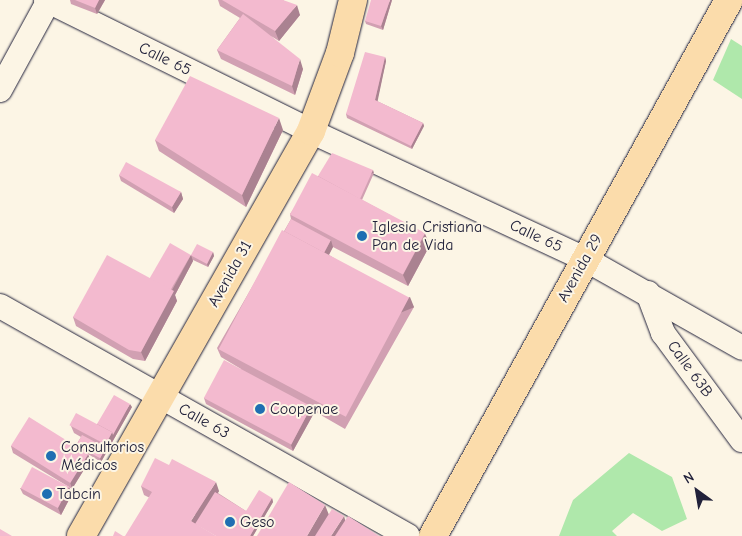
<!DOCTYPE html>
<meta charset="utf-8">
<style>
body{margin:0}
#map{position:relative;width:742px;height:536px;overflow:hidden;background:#fcf5e5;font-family:"Comic Neue",sans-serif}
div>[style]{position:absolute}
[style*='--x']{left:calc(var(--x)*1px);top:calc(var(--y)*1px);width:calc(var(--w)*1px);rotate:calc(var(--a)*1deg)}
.green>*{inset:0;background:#afe8ab}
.roads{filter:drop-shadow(0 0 1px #22223b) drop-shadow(0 0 1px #22223b)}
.minor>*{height:24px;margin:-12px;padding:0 12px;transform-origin:12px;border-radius:12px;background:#fcf5e5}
.major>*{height:28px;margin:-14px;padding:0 14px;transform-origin:14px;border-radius:14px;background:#fbdcab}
.wall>*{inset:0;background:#d1a0b2}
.shaded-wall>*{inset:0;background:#aa8291;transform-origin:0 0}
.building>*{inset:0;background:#f3bacf;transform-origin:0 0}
.dots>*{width:14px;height:14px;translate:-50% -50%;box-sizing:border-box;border:2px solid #fcf5e5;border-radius:50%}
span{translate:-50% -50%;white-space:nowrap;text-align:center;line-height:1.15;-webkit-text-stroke:4px #fcf5e5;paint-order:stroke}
.street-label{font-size:16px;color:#22223b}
.poi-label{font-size:16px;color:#22223b}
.left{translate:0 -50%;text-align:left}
.north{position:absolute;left:672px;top:466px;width:50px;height:50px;-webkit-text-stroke:4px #fcf5e5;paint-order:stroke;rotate:328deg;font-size:14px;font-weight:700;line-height:20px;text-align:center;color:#22223b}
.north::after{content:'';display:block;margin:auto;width:18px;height:22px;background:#22223b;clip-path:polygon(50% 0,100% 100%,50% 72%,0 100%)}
</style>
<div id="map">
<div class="green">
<div style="clip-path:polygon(731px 39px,742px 46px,742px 99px,713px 80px)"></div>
<div style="clip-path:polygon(629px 453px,672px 477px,687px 519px,662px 531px,633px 513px,612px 531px,617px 536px,559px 536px,573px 500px)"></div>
</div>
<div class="roads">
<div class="minor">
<div style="--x:46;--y:0;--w:296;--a:26.3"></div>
<div style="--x:0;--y:90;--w:102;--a:-61.4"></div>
<div style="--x:323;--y:137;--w:289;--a:25"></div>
<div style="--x:585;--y:259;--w:180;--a:29.5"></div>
<div style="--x:648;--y:293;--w:43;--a:69.4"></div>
<div style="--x:663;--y:333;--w:133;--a:53.6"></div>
<div style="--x:0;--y:306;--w:468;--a:29.4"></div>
</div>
<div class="major">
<div style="--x:81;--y:536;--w:466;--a:-60.4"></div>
<div style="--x:311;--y:131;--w:83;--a:-69.6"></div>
<div style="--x:340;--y:53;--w:55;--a:-76.2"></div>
<div style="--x:433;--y:536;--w:612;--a:-61.09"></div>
</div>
</div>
<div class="wall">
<div style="clip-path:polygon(70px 0,105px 0,97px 14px,71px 4px)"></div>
<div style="clip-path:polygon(218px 0,283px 0,300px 15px,279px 41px,271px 36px,303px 69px,295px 95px,221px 59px,217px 50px,240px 18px,220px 6px)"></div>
<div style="clip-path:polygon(392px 0,383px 30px,366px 24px,365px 21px)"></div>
<div style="clip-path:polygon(385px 57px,386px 61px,377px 101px,423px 123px,424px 126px,412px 149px,347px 118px,346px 114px)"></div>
<div style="clip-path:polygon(283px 130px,246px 207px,159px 151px,155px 140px)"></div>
<div style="clip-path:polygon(374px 173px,362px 200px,425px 234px,430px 245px,408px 286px,333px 247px,329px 255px,414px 307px,345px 429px,312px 410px,314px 413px,293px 451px,206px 404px,204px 398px,241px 369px,221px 357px,217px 348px,291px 219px,290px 214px,318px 176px)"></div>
<div style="clip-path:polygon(119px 175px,181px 192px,183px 199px,174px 213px,121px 181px)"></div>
<div style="clip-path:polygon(213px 252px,214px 256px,208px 267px,193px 260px,193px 261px,175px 295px,177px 301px,145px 361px,133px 359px,76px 326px,73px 317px,151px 279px,191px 255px)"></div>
<div style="clip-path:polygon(132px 407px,101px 462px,88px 454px,90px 460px,72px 489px,69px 487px,72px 494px,61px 515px,23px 494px,20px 488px,69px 487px,13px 453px,11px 446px,77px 447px,76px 445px,81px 437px,74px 433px,71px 426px,97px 424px)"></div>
<div style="clip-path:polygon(141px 486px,219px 491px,218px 493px,246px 511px,272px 498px,273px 502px,253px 536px,148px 497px,144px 495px)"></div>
</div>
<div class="shaded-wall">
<div style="clip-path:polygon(99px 0,105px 0,97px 14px,95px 8px)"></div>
<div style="clip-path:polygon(390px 0,392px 0,383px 30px,381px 26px)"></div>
<div style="clip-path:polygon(297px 5px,300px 15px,279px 41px,275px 31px)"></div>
<div style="clip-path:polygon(385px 57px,386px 61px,377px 104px,375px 100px)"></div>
<div style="clip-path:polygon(300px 59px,303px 69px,295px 95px,292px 86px)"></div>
<div style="clip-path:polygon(279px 118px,283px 130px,246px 207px,242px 195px)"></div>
<div style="clip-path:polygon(423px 123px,424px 126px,412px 149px,411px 146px)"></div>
<div style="left:373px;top:170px;width:3px;height:38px;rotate:72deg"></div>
<div style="clip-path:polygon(181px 192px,183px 199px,174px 213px,172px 207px)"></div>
<div style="clip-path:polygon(425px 234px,430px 245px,408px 286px,403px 275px)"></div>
<div style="clip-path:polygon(331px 240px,333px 247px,325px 262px,323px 255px)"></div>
<div style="clip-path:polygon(213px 252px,214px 256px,208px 267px,207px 264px)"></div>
<div style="clip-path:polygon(191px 255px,193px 261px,175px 295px,177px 301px,145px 361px,141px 352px,171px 292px)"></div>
<div style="left:410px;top:297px;width:11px;height:141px;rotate:68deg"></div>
<div style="clip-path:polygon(130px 404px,132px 407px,101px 462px,100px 458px,106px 448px,105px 445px,112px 432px)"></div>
<div style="clip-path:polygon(311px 407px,314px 413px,293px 451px,291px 445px)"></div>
<div style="clip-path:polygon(88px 454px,90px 460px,72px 489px,70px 482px)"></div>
<div style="clip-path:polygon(216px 482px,219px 491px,195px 528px,191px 521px)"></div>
<div style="clip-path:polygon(69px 487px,72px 494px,61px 515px,58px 508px)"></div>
<div style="clip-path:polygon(272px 498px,273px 502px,253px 536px,250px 536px)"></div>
<div style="clip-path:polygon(325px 505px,329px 515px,316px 536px,307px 536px)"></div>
<div style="clip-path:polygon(344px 516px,346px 523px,337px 536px,331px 536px)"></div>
</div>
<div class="building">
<div style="clip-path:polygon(75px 0,99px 0,95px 8px)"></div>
<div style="clip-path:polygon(222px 0,283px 0,297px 5px,275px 31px)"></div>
<div style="clip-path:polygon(371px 0,390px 0,381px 26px,365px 21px)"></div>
<div style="clip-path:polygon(243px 14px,300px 59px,292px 86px,217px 50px)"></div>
<div style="clip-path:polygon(365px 52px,385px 57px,375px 100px,423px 123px,411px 146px,346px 114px)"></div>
<div style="clip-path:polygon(190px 76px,279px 118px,242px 195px,155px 140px)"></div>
<div style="clip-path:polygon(332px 153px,373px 170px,360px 199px,318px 176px)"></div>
<div style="clip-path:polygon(126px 162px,181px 192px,172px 207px,119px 175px)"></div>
<div style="left:312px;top:173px;width:128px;height:47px;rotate:28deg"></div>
<div style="left:291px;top:219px;width:45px;height:14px;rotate:28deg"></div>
<div style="left:282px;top:230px;width:144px;height:135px;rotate:28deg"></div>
<div style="left:170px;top:243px;width:24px;height:41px;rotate:30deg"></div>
<div style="clip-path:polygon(197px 244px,213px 252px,207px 264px,192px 256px,191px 255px)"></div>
<div style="clip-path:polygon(107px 255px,174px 291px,141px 352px,129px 350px,73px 317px)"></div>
<div style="left:224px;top:360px;width:99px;height:43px;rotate:28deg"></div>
<div style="clip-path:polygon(114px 395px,130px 404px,113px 435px,112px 432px,97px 424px)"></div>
<div style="left:76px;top:413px;width:41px;height:14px;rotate:28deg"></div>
<div style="left:29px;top:417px;width:70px;height:34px;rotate:32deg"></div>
<div style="left:82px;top:435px;width:27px;height:12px;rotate:28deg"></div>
<div style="clip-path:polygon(155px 458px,169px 465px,172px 459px,216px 482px,191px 521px,216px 536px,125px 536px,152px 492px,141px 486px)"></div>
<div style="left:32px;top:467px;width:42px;height:24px;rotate:28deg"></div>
<div style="clip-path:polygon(289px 482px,325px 505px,307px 536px,257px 536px)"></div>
<div style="clip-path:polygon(259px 490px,272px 498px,250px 536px,216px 536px,195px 524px,215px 492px,246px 511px)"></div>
<div style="clip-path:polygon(332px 509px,344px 516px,331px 536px,315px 536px)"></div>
<div style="clip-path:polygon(348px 516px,379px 536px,335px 536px)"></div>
<div style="clip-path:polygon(0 529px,12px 536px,0 536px)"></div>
<div style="clip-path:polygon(115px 531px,123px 536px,113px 536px)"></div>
</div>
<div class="dots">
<div style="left:362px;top:236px;background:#1f6fb2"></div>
<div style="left:260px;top:409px;background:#1f6fb2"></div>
<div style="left:51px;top:456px;background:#1f6fb2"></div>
<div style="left:47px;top:494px;background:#1f6fb2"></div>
<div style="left:230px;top:522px;background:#1f6fb2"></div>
</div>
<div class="street-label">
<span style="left:165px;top:59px;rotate:26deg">Calle 65</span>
<span style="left:536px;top:236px;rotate:25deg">Calle 65</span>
<span style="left:580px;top:268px;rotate:-61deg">Avenida 29</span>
<span style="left:230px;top:274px;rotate:-61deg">Avenida 31</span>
<span style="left:690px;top:369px;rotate:54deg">Calle 63B</span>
<span style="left:204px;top:421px;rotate:29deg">Calle 63</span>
</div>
<div class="poi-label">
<span class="left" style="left:372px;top:236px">Iglesia Cristiana<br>Pan de Vida</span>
<span class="left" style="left:270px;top:409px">Coopenae</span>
<span class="left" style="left:61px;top:456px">Consultorios<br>Médicos</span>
<span class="left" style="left:57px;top:494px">Tabcin</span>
<span class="left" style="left:240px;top:522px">Geso</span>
</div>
<div class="north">N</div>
</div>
